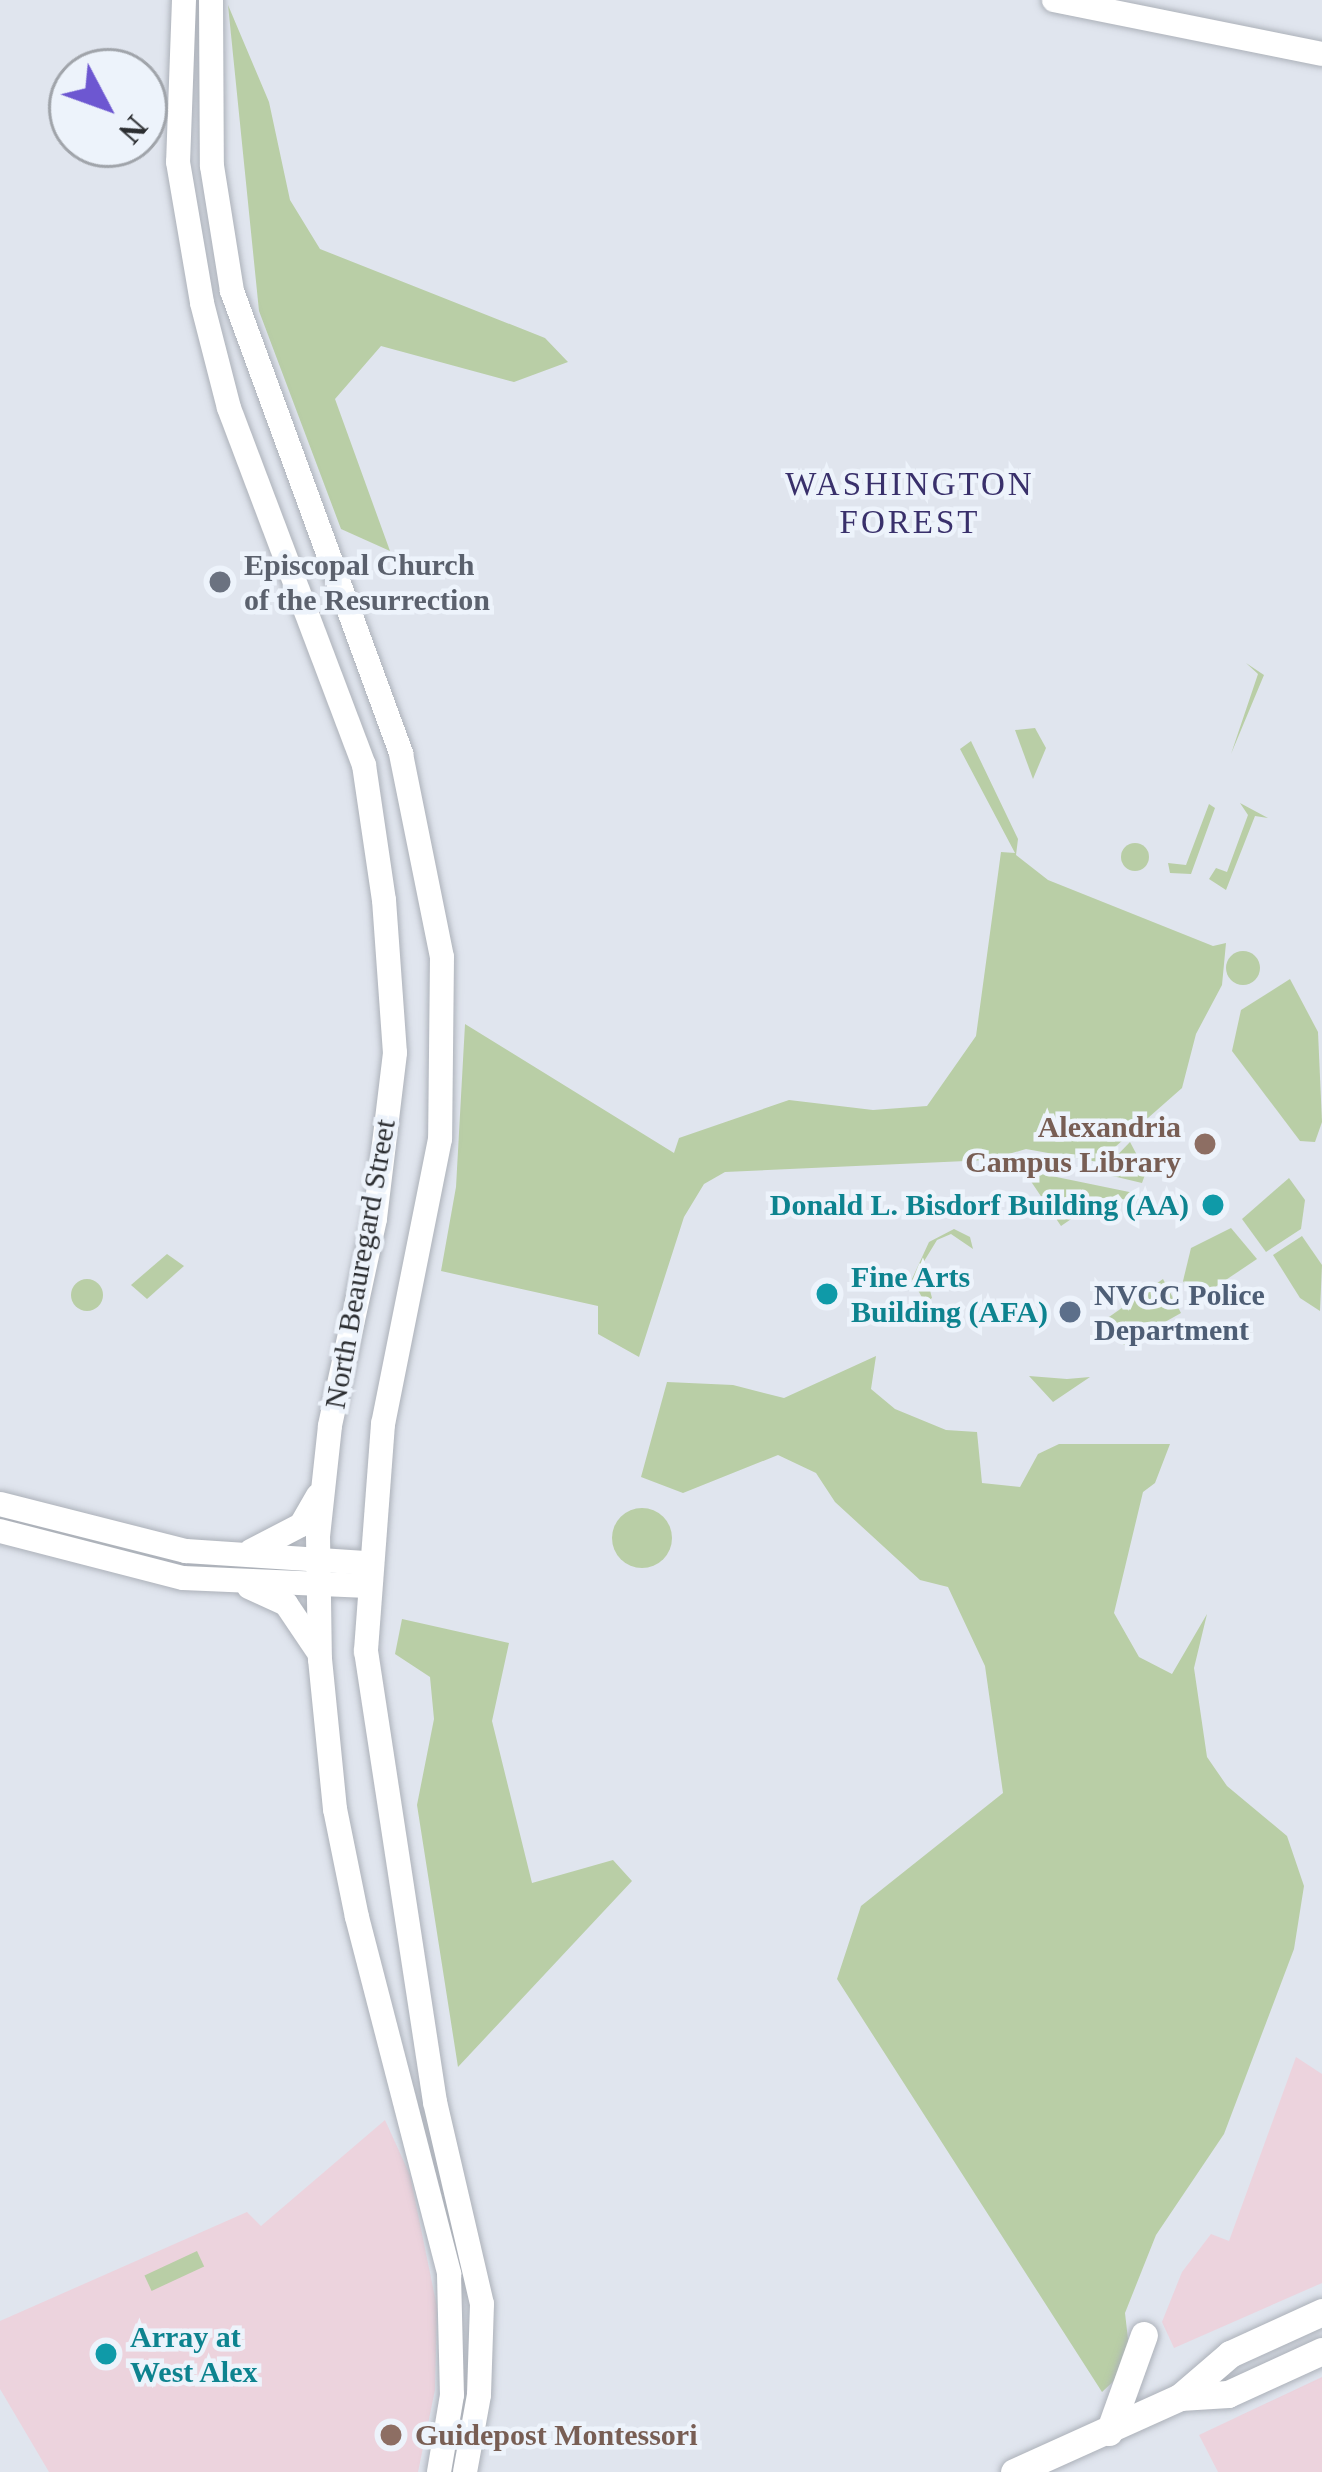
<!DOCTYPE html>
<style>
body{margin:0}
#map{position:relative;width:1322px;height:2472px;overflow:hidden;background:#e0e5ee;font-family:Georgia,serif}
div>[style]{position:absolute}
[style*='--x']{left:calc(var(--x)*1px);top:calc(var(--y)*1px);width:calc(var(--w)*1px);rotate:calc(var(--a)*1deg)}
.commercial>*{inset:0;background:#ecd3dd}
.green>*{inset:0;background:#b9cea6;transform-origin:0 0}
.round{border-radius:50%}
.roads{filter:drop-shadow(0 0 3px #acb1b9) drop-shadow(0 0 3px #acb1b9)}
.secondary>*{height:24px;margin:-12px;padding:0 12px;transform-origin:12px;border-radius:12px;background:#fff}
.primary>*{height:27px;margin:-13.5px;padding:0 13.5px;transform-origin:13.5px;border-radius:13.5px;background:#fff}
.dots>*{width:33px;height:33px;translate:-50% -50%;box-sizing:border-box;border:6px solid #edf3fb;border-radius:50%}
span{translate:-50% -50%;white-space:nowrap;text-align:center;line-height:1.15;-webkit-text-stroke:9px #edf3fb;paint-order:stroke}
.worship-label{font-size:30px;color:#5b616d;font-weight:700}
.left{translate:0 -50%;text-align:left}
.education-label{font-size:30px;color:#785e54;font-weight:700}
.right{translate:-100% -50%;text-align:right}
.culture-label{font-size:30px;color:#0d838f;font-weight:700}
.street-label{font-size:30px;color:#2c2e31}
.service-label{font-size:30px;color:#4e5e75;font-weight:700}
.neighbourhood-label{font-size:33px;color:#39306b;letter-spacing:3px}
.north{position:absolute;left:48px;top:48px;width:120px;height:120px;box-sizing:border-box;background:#edf3fb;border:3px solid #a0a4aa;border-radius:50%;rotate:131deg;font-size:33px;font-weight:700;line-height:48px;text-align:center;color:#2c2e31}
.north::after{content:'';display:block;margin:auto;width:42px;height:54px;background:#6d57d1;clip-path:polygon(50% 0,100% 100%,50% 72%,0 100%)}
</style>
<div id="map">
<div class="commercial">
<div style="clip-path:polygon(1296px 2057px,1322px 2074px,1322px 2283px,1174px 2348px,1162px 2322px,1182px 2272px,1211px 2234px,1229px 2241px)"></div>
<div style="clip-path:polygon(385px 2120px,410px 2175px,437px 2307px,435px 2390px,418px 2472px,49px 2472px,0 2389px,0 2321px,247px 2212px,261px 2226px)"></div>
<div style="clip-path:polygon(1322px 2377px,1322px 2472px,1218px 2472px,1199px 2435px)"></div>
</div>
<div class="green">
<div style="clip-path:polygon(228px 5px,269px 102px,290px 200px,320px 249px,545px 338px,568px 362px,514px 382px,381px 346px,335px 399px,390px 551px,341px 529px,259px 311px)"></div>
<div style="clip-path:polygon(1246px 663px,1264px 675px,1231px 754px,1258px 674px)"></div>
<div style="clip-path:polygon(1035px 728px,1046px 748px,1033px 779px,1015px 730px)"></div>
<div style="clip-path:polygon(971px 741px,1018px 839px,1016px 855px,1048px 880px,1213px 946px,1226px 943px,1222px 985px,1196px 1034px,1182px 1088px,1098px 1162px,1026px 1149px,988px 1160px,725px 1172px,704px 1184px,684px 1217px,639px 1357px,598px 1334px,598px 1306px,441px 1271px,456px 1187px,465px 1024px,674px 1153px,679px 1138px,789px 1100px,873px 1110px,927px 1106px,976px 1036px,1001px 852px,1015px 853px,960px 749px)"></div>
<div style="clip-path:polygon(1240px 803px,1268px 818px,1255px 816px,1226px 890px,1209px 879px,1216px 868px,1227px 872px,1248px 815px)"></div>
<div style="clip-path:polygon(1209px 804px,1215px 808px,1191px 874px,1170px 873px,1168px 863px,1186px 865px)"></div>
<div class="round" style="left:1121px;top:843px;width:28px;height:28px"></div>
<div class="round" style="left:1226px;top:951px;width:34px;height:34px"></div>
<div style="clip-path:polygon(1290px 979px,1318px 1032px,1322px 1122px,1315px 1142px,1300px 1141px,1232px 1051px,1241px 1010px)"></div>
<div style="clip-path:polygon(1130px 1142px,1146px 1172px,1142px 1183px,1100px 1173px)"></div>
<div style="clip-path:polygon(1037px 1173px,1139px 1194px,1139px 1200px,1102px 1198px,1061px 1226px,1028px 1177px)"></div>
<div style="clip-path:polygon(1289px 1178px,1305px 1200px,1301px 1229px,1266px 1252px,1242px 1219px)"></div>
<div style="clip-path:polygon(1231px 1228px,1257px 1259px,1196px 1300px,1183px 1281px,1191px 1248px)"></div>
<div style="clip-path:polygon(954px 1229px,970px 1237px,973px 1249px,951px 1234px,937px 1240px,923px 1263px,932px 1298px,925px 1303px,912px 1279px,929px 1242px)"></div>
<div style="clip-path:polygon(1302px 1236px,1322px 1265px,1320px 1311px,1300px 1298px,1273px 1255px)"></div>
<div style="clip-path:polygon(167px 1254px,184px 1266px,147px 1299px,131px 1285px)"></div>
<div style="clip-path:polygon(1163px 1279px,1181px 1313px,1124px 1345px,1099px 1324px)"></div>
<div class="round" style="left:71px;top:1279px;width:32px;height:32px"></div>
<div style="clip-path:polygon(876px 1356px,871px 1389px,895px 1409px,946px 1430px,977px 1432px,982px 1483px,1020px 1487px,1038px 1454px,1059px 1444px,1170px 1444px,1155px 1483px,1143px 1492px,1114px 1613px,1139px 1657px,1172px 1674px,1207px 1614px,1194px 1668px,1207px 1757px,1227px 1786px,1287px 1836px,1304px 1886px,1294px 1949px,1224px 2134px,1156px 2235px,1125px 2313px,1131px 2365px,1102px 2392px,837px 1979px,861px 1906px,1003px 1793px,985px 1666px,948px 1587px,920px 1580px,835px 1502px,816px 1473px,778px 1455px,683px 1493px,641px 1477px,667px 1382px,733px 1385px,784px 1398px)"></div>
<div style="clip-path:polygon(1029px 1376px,1067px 1379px,1090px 1377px,1053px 1402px)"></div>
<div class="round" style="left:612px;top:1508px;width:60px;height:60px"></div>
<div style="clip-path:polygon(402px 1619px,509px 1643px,492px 1721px,532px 1883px,613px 1860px,632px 1881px,458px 2067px,417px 1805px,434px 1719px,430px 1677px,395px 1654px)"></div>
<div style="left:197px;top:2251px;width:17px;height:58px;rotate:65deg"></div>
</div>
<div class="roads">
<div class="secondary">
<div style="--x:184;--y:0;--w:162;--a:92.1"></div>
<div style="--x:178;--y:162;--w:143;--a:80.3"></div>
<div style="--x:202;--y:303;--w:108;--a:75.6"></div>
<div style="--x:229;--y:408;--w:382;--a:69.3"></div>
<div style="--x:364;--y:765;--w:136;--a:81.6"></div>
<div style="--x:384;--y:900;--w:153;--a:85.9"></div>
<div style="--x:395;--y:1053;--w:167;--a:96.9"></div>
<div style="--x:375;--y:1219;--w:212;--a:102.3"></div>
<div style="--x:330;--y:1426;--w:111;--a:96.2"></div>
<div style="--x:318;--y:1536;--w:123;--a:89.1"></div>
<div style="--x:320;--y:1659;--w:151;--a:84.3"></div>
<div style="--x:335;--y:1809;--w:110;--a:78.5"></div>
<div style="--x:357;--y:1917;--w:369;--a:75.5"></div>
<div style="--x:449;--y:2274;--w:121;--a:88.6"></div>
<div style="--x:452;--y:2395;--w:78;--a:99.6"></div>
<div style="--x:211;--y:0;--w:166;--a:89.7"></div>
<div style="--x:212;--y:166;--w:127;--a:80.9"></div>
<div style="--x:232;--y:291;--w:493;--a:69.9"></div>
<div style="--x:401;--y:754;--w:207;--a:78.6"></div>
<div style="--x:442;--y:957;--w:182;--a:90.6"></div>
<div style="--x:440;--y:1139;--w:291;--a:101.3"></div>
<div style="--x:383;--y:1424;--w:228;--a:94.3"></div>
<div style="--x:366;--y:1651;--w:456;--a:81.3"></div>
<div style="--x:435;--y:2102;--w:207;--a:76.9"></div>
<div style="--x:482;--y:2304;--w:91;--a:91.9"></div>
<div style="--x:479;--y:2395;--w:78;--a:100.3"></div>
<div style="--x:1054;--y:0;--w:273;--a:11.4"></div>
<div style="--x:0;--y:1504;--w:192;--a:14.2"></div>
<div style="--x:186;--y:1551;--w:183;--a:3.8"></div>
<div style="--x:0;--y:1531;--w:189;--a:14.4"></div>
<div style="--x:183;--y:1578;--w:185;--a:2.5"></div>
<div style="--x:251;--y:1551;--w:56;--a:-27.5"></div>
<div style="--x:301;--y:1525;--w:34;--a:-60"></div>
<div style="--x:249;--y:1587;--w:41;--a:24.7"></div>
<div style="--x:286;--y:1604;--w:55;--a:56"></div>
</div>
<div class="primary">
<div style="--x:1180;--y:2397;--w:48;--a:-3.6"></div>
<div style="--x:1228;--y:2394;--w:103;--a:-24.6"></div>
<div style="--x:1109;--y:2432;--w:103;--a:-70.2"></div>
<div style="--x:1014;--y:2472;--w:182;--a:-24.3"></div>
<div style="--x:1180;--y:2397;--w:66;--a:-40.7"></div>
<div style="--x:1230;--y:2354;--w:101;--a:-24.5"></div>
</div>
</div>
<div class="dots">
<div style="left:220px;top:582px;background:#6b7280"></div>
<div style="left:1205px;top:1144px;background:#8d6e63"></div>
<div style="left:1213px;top:1205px;background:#0f9aa8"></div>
<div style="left:827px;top:1294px;background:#0f9aa8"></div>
<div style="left:1070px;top:1312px;background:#5c6f8a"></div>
<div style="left:106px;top:2354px;background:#0f9aa8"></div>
<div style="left:391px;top:2435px;background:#8d6e63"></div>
</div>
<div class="worship-label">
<span class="left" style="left:244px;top:582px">Episcopal Church<br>of the Resurrection</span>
</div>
<div class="education-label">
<span class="right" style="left:1181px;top:1144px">Alexandria<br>Campus Library</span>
<span class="left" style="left:415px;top:2435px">Guidepost Montessori</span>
</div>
<div class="culture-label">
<span class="right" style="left:1189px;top:1205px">Donald L. Bisdorf Building (AA)</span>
<span class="left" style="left:851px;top:1294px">Fine Arts<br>Building (AFA)</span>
<span class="left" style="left:130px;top:2354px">Array at<br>West Alex</span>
</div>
<div class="street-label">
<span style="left:360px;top:1264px;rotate:-80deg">North Beauregard Street</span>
</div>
<div class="service-label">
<span class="left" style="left:1094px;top:1312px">NVCC Police<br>Department</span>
</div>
<div class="neighbourhood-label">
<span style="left:910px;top:504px">WASHINGTON<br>FOREST</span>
</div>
<div class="north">N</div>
</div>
